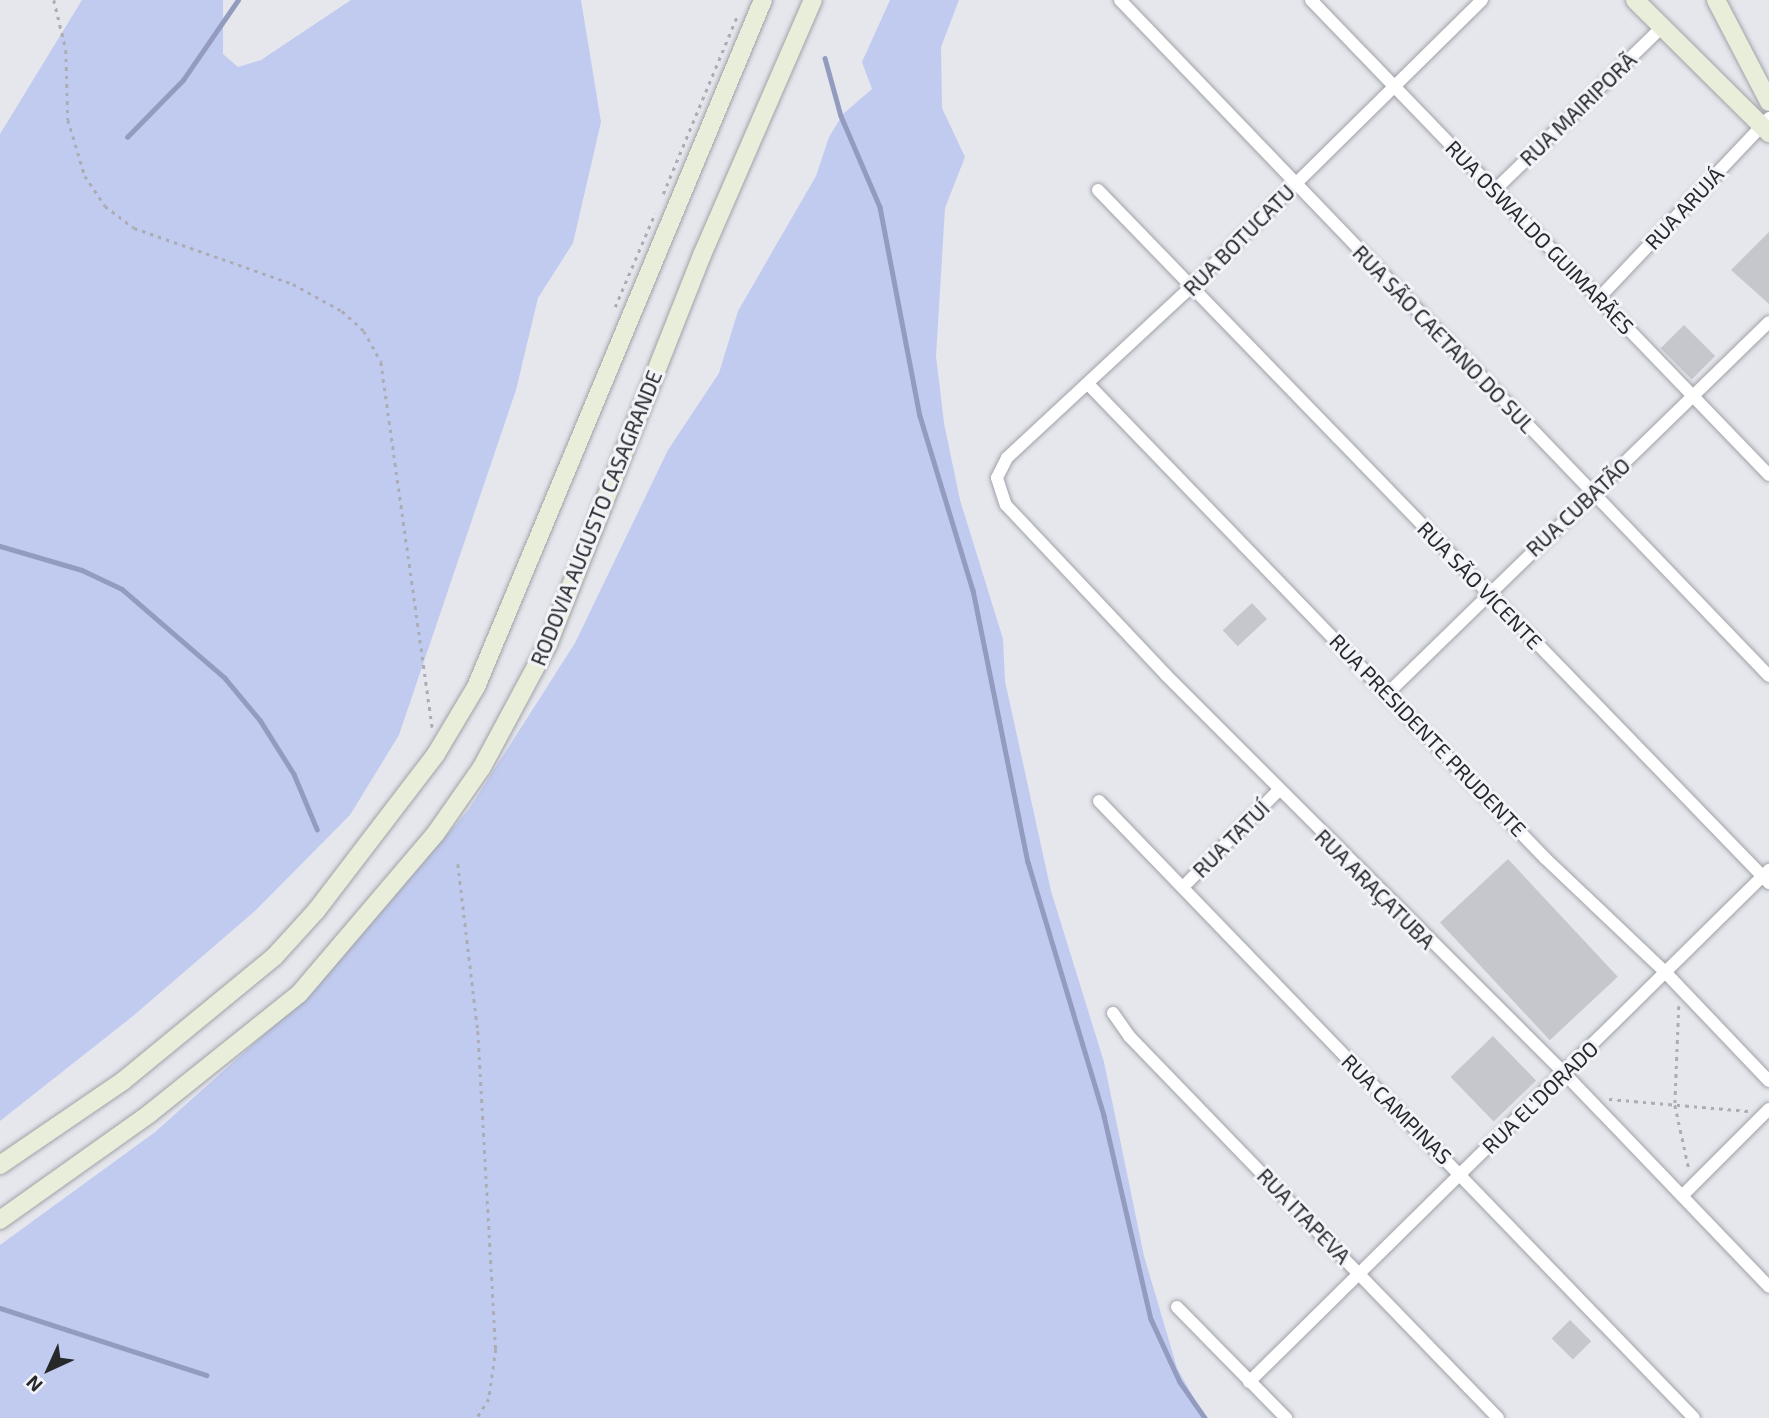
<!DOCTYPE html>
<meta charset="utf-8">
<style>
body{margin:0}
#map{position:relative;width:1769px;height:1418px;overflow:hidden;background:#e5e7ed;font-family:"Exo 2",sans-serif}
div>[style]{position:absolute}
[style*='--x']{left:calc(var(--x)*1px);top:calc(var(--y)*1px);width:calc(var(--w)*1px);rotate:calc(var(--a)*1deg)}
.green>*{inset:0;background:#c1cbf0}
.stream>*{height:4.5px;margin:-2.25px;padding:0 2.25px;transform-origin:2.25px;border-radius:2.25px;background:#939cbf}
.building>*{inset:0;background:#c5c7cd;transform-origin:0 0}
.path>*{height:2.5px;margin-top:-1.25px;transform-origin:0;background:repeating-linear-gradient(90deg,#acadb2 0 3.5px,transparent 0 8.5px)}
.roads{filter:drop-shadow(0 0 2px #a0a2a8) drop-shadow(0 0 2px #a0a2a8)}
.street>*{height:12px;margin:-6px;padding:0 6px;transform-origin:6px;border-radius:6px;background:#fff}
.secondary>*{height:18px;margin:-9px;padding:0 9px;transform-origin:9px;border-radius:9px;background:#e9eeda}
span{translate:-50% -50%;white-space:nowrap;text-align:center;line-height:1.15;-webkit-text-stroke:6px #f2f4fa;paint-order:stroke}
.street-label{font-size:21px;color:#27282a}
.north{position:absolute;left:14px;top:1334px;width:70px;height:70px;-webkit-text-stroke:5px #f2f4fa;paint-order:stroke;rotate:225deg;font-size:19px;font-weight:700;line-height:28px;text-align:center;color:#27282a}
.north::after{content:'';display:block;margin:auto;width:24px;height:32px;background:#27282a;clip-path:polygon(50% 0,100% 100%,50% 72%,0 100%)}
</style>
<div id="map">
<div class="green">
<div style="clip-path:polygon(82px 0,223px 0,223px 54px,238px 67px,261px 60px,351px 0,581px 0,601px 122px,573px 243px,538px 298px,516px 390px,399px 735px,350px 815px,255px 911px,133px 1016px,0 1121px,0 134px)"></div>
<div style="clip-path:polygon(890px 0,959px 0,941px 47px,942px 108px,965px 157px,945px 208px,936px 356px,944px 423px,960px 500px,1003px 639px,1005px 681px,1051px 891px,1104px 1062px,1144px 1256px,1177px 1368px,1205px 1418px,0 1418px,0 1245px,155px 1132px,316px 988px,469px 809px,575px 643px,668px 450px,719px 373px,738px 311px,816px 176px,829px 137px,843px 114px,872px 89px,862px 62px)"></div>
</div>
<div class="stream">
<div style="--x:825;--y:58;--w:60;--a:74.6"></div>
<div style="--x:841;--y:116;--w:99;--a:66.8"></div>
<div style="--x:880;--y:207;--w:213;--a:79.2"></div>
<div style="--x:920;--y:416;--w:182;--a:73.1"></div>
<div style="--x:973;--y:590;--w:278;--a:78.6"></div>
<div style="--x:1028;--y:862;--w:265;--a:73.3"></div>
<div style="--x:1104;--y:1116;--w:208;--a:77"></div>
<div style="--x:1151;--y:1319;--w:69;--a:65.3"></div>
<div style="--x:1180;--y:1382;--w:44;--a:55.2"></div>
<div style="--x:127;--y:137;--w:80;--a:-45.5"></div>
<div style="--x:183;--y:80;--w:97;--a:-55.5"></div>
<div style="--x:0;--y:546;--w:85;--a:16.3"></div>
<div style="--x:82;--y:570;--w:44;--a:25.4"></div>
<div style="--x:122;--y:589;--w:136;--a:40.8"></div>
<div style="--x:225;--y:678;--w:55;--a:50.2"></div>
<div style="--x:260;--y:720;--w:64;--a:57.8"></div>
<div style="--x:294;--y:774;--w:60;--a:67.3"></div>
<div style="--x:0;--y:1308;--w:217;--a:18"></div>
</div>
<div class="building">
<div style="clip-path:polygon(1769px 232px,1769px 304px,1731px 270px)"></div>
<div style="left:1684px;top:325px;width:44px;height:33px;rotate:45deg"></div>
<div style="left:1252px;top:603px;width:22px;height:40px;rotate:47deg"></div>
<div style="left:1508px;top:859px;width:161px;height:93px;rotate:47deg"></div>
<div style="left:1493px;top:1036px;width:62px;height:59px;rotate:46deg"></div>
<div style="left:1570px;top:1320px;width:30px;height:26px;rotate:45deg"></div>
</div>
<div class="path">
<div style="--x:54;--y:0;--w:51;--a:76.5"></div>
<div style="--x:66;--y:50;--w:70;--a:88.4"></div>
<div style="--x:68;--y:120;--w:59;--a:73.1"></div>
<div style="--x:85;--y:176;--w:36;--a:56"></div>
<div style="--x:105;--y:206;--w:36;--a:37"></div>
<div style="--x:134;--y:228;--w:169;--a:19.4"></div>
<div style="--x:293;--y:284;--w:56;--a:28.9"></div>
<div style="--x:342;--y:311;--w:30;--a:42"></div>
<div style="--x:364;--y:331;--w:35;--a:61"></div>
<div style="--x:381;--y:362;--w:369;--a:82"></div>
<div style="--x:663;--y:194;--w:193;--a:-67.4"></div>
<div style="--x:615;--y:307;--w:102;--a:-66.9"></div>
<div style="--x:458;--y:864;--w:168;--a:83.2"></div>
<div style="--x:478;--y:1031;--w:319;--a:86.8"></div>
<div style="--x:496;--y:1349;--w:50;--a:98"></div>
<div style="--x:489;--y:1399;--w:22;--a:122"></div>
<div style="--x:1679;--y:1006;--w:99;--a:92.3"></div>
<div style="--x:1675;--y:1105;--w:66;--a:77.7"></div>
<div style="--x:1609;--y:1099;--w:140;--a:4.9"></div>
</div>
<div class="roads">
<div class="street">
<div style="--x:1120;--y:0;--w:937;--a:46.17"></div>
<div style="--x:1311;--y:0;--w:660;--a:46.04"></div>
<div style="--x:1482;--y:0;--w:407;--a:135.4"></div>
<div style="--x:1192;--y:286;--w:253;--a:137.1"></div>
<div style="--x:1007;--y:458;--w:22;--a:117"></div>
<div style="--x:997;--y:478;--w:28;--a:72"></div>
<div style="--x:1006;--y:505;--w:233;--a:46.7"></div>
<div style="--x:1166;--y:675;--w:563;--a:45"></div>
<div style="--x:1564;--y:1073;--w:296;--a:46.2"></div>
<div style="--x:1098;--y:190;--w:965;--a:45.92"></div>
<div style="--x:1495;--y:190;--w:232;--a:-44.3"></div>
<div style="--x:1598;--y:299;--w:249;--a:-46.6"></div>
<div style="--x:1089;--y:385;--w:658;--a:46.05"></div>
<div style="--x:1546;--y:859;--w:166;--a:43.5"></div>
<div style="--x:1666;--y:973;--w:149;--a:46.4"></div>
<div style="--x:1389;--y:692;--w:530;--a:-44.24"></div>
<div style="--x:1099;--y:801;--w:857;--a:46.04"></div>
<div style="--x:1183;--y:887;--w:135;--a:-45.3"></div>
<div style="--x:1113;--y:1013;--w:28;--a:55"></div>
<div style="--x:1129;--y:1036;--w:531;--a:45.99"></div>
<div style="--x:1682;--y:1196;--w:123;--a:-45"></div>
<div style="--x:1177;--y:1307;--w:156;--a:45.5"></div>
<div style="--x:1249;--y:1382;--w:730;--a:-44.56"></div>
</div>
<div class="secondary">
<div style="--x:1635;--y:0;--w:189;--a:44.8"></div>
<div style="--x:1716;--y:0;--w:115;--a:62.5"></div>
<div style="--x:0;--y:1165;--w:149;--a:-34.3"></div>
<div style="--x:123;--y:1081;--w:197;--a:-39.4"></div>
<div style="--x:275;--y:956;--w:61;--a:-47.7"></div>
<div style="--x:316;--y:911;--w:198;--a:-52.6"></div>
<div style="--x:436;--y:754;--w:78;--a:-59.2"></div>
<div style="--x:476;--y:687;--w:745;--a:-67.33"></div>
<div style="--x:0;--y:1220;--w:183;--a:-35.4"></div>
<div style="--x:149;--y:1114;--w:192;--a:-38.7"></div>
<div style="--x:299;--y:994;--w:211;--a:-49.6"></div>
<div style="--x:436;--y:833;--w:80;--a:-55.1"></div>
<div style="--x:482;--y:767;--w:140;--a:-61.8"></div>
<div style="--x:548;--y:644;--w:418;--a:-68.4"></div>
<div style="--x:702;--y:255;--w:278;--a:-66.5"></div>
</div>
</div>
<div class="street-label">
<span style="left:1578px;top:109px;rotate:-44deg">RUA MAIRIPORÃ</span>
<span style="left:1684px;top:208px;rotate:-47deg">RUA ARUJÁ</span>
<span style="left:1540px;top:237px;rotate:46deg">RUA OSWALDO GUIMARÃES</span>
<span style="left:1239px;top:240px;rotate:-45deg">RUA BOTUCATU</span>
<span style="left:1444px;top:339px;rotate:46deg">RUA SÃO CAETANO DO SUL</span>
<span style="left:1578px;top:507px;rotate:-43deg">RUA CUBATÃO</span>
<span style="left:596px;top:518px;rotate:-68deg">RODOVIA AUGUSTO CASAGRANDE</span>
<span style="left:1480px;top:585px;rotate:46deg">RUA SÃO VICENTE</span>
<span style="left:1428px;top:735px;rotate:46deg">RUA PRESIDENTE PRUDENTE</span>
<span style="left:1231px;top:839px;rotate:-45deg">RUA TATUÍ</span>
<span style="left:1375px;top:889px;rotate:45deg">RUA ARAÇATUBA</span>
<span style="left:1540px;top:1097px;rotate:-44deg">RUA EL'DORADO</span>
<span style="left:1397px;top:1109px;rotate:45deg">RUA CAMPINAS</span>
<span style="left:1304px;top:1216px;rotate:46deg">RUA ITAPEVA</span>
</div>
<div class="north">N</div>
</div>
